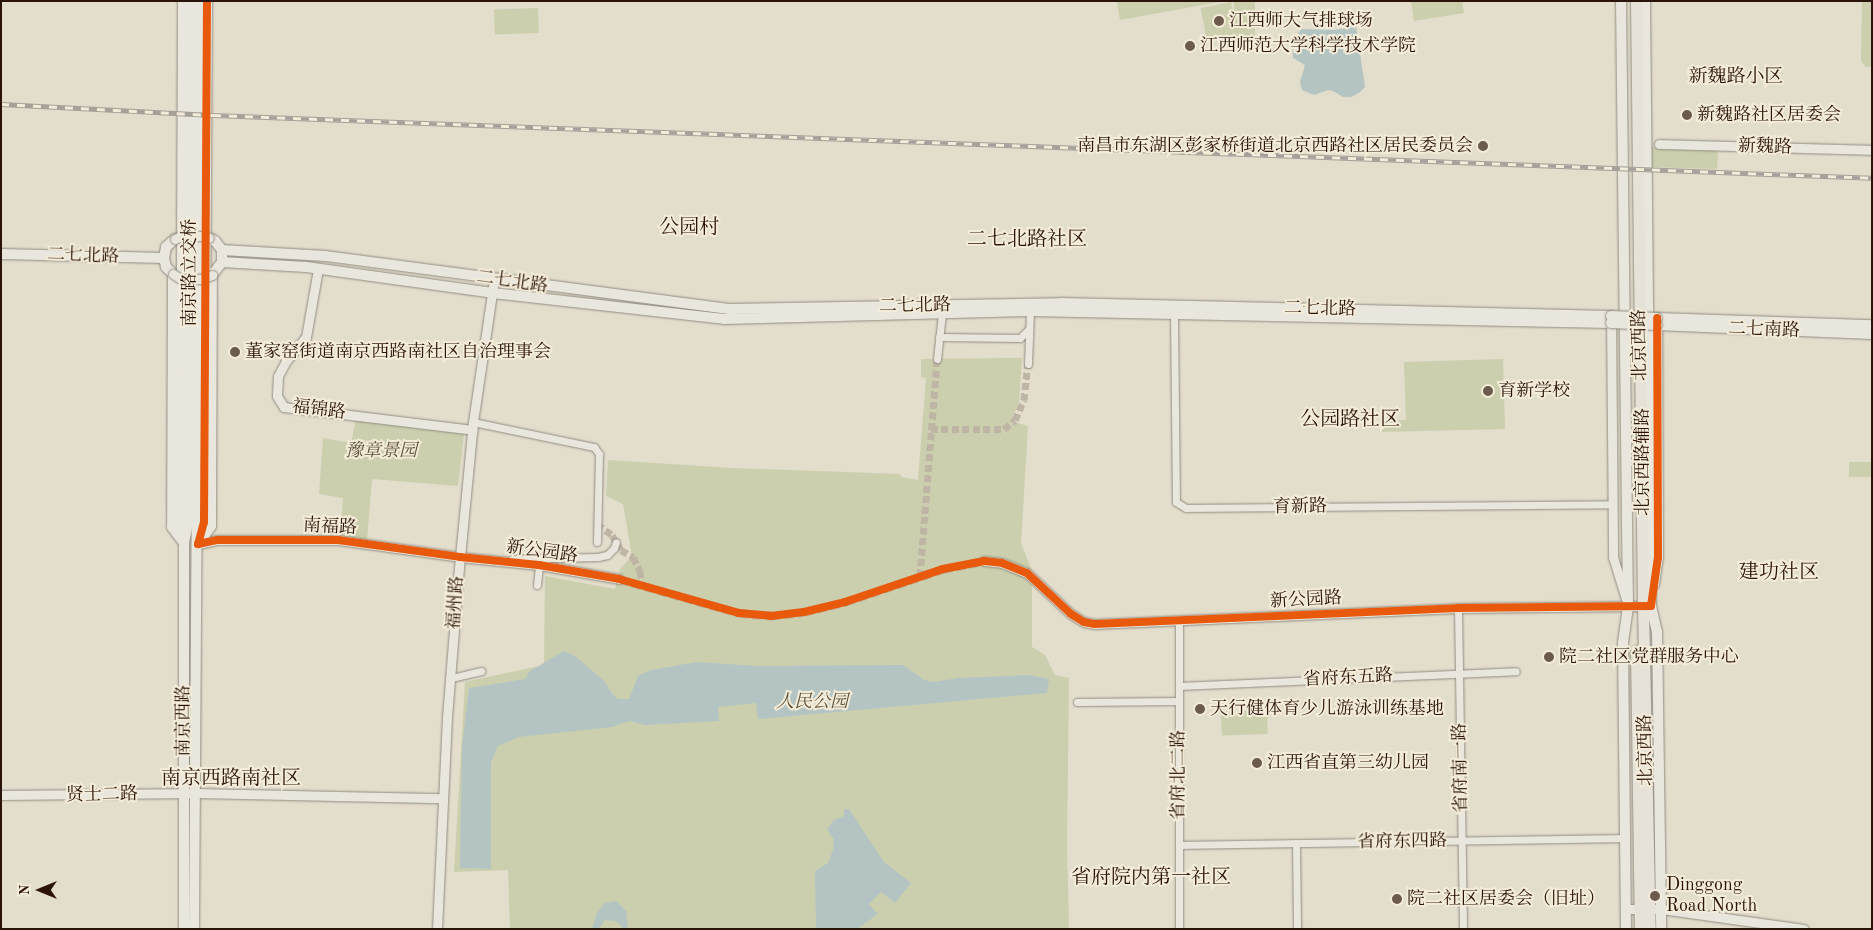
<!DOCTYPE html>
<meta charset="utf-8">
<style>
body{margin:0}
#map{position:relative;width:1873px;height:930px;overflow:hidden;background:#e3ddcc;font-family:"Old Standard TT","Noto Serif SC",serif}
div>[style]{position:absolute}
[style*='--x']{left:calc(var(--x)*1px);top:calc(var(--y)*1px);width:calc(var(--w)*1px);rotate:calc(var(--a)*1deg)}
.green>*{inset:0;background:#cbcfad;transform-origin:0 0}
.water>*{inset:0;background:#b3c4c3}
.minor-tunnel>*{height:7px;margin-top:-3.5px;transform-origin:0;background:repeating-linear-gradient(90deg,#beb5a5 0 7px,transparent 0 10.5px)}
.tertiary-tunnel>*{height:9px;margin-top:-4.5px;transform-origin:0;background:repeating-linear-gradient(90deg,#beb5a5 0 9px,transparent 0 13.5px)}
.roads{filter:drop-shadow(0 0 1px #928c81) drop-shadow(0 0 1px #928c81)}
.minor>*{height:7px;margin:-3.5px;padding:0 3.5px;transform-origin:3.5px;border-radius:3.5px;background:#e9e6de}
.tertiary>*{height:9px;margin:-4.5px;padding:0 4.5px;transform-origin:4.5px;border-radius:4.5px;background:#e9e6de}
.secondary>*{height:10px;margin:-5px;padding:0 5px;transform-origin:5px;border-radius:5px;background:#e9e6de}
.primary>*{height:11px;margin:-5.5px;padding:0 5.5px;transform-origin:5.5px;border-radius:5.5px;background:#e6e2d8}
.rail>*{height:4.5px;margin-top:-2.25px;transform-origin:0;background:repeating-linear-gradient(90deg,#f3ecd8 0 8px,#a5a098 0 16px);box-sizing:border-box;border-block:1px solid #a5a098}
.bridges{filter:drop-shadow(0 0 1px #928c81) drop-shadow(0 0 1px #928c81)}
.tertiary-bridge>*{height:9px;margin:-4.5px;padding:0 4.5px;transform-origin:4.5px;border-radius:4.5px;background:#e9e6de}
.secondary-bridge>*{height:10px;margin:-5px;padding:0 5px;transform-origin:5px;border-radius:5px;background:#e9e6de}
.cycleway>*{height:8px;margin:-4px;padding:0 4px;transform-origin:4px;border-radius:4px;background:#e8590c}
.dots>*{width:14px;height:14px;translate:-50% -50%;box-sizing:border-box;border:2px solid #f3ecd8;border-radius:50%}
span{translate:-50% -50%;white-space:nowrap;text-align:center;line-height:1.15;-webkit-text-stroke:4px #f3ecd8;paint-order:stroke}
.poi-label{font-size:18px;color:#2c130a}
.left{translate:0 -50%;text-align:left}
.right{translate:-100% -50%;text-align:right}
.street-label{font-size:18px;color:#2c130a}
.park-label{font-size:18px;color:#5d513a;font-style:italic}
.neighbourhood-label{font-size:19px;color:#2c130a}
.quarter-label{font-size:20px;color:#2c130a}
.frame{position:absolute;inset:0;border:2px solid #2c130a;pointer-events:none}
.north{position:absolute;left:15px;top:865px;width:50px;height:50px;-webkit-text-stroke:4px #f3ecd8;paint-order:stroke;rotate:270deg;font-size:14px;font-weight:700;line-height:20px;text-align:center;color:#2c130a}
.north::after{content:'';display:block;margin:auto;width:18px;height:22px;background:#2c130a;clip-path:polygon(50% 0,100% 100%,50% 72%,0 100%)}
</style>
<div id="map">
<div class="green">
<div style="clip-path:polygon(1117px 1px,1225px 1px,1120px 20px)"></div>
<div style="left:1234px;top:1px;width:21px;height:36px"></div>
<div style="clip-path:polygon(1411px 1px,1462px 1px,1464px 13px,1414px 21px)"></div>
<div style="left:1231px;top:2px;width:33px;height:31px;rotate:79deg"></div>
<div style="clip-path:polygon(1862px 2px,1872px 2px,1872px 66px,1866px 67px,1861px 61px)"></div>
<div style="left:538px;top:8px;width:25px;height:44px;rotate:88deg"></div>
<div style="left:1650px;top:147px;width:68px;height:20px;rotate:2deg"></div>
<div style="clip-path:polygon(1022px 358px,1019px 402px,1011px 421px,1028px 426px,1021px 543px,1032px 571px,1032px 647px,1045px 655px,1055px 675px,1069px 678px,1067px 844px,1069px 929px,510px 929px,508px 870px,454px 872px,465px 682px,544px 665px,545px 576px,615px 589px,620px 569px,632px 556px,623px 504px,606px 496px,608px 460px,732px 468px,900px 474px,901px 477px,918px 480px,926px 378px,921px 377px,921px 359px)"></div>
<div style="clip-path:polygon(1503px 359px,1505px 429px,1382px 432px,1382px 421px,1406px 420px,1404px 362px)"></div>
<div style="clip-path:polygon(356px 420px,464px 434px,458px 486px,372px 479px,367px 540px,340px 538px,343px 498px,319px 494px,323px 438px,351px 443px)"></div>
<div style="left:1849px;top:462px;width:23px;height:15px"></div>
<div style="left:1267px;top:710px;width:24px;height:46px;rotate:88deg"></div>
</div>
<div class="water">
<div style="clip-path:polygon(1356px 26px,1365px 87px,1359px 93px,1351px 97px,1343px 97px,1333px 91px,1328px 90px,1314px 95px,1302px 90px,1300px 82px,1305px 65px,1293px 58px,1292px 47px,1298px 47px,1302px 37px,1301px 35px,1296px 36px,1301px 29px,1335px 30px)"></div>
<div style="clip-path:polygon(564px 651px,575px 656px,605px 682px,611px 692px,618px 699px,629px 699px,638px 676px,651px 670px,697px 662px,758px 666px,903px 665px,924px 680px,933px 682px,959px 678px,1029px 675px,1049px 679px,1047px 693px,758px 719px,756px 703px,718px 707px,719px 721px,645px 725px,629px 721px,612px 727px,519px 737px,498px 746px,491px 763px,491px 869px,460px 868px,462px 747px,469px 688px,525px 679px,530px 671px)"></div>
<div style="clip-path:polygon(844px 809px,849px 809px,884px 862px,911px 883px,895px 903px,881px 892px,869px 904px,878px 914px,857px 929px,816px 929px,815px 871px,828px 863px,833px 850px,834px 840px,827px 829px,834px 820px,844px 816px)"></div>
<div style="clip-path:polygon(616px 901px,626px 911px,628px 929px,622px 929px,621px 925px,615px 921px,605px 920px,599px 929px,592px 929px,597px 913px,605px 903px)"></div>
</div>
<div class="minor-tunnel">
<div style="--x:931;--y:429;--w:73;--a:0"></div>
<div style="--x:1004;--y:429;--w:14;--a:-39"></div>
<div style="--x:1015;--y:420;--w:22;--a:-66"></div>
<div style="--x:1024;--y:400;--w:36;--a:-84"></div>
<div style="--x:597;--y:524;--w:19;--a:36"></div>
<div style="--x:612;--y:535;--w:17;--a:59"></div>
<div style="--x:621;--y:550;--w:14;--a:30"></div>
<div style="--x:633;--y:557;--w:16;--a:63"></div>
<div style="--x:640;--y:571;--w:14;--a:82"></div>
<div style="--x:920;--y:576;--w:218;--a:-85.5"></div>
</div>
<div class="tertiary-tunnel">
<div style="--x:619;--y:579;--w:125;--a:15.8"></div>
<div style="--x:739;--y:613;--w:32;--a:5"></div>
<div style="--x:771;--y:616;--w:33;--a:-7"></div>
<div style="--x:804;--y:612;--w:42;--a:-13.7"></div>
<div style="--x:845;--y:602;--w:103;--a:-18.6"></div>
<div style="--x:943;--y:569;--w:42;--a:-11"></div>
</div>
<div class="roads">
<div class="minor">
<div style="--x:1174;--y:314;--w:188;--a:89.4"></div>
<div style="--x:1176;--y:502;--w:12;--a:31"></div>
<div style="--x:1186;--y:508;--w:427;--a:-0.5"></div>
<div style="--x:939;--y:337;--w:81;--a:0.7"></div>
<div style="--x:1020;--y:338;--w:13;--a:-45"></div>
<div style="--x:937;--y:359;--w:45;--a:-83.7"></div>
<div style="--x:1028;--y:364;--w:53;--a:-87.8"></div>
<div style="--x:473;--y:422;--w:124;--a:11.7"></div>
<div style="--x:594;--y:447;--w:9;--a:54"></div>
<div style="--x:599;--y:454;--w:88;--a:91.3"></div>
<div style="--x:512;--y:559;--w:86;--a:-1.3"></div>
<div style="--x:598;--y:557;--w:9;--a:-13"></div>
<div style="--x:607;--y:555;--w:10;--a:-45"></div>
<div style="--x:614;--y:548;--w:6;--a:-72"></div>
<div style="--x:537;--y:585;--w:20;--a:-84"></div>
<div style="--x:1458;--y:608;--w:321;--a:89.1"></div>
<div style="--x:1179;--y:621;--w:308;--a:90"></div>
<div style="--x:451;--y:678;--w:31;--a:-13"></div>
<div style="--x:1179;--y:686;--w:337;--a:-2.5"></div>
<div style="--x:1077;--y:702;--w:102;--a:-0.6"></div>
<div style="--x:1296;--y:843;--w:86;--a:89.3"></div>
<div style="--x:1179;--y:845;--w:446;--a:-0.9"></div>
</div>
<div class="tertiary">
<div style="--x:182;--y:1;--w:519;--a:90.22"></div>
<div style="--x:180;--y:520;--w:21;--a:79"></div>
<div style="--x:207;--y:1;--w:521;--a:90.33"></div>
<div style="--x:204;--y:522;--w:23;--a:105"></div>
<div style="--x:198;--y:544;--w:19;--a:-12"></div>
<div style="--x:217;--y:540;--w:121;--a:0"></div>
<div style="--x:338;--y:540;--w:123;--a:7.9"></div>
<div style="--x:460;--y:557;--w:79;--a:5.8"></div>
<div style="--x:539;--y:565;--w:81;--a:9.9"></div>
<div style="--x:1659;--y:144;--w:213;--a:1.6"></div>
<div style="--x:318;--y:269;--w:69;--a:100"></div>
<div style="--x:306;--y:337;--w:31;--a:130"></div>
<div style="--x:286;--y:361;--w:17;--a:118"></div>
<div style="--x:278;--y:376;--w:20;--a:93"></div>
<div style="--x:277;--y:396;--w:13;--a:58"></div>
<div style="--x:284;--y:407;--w:190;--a:6.9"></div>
<div style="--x:1611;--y:316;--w:241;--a:89.5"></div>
<div style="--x:1613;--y:557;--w:44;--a:72.8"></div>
<div style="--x:984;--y:561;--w:18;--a:6"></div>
<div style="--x:1002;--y:563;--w:27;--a:22"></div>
<div style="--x:1027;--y:573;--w:60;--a:43"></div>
<div style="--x:1071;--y:614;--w:15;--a:32"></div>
<div style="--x:1084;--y:622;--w:10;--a:11"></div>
<div style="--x:1094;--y:624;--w:364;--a:-2.5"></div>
<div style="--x:1458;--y:608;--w:189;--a:-0.6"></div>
<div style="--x:1654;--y:584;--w:27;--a:-82"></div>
<div style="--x:1658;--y:557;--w:239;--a:-90.2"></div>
<div style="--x:1;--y:795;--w:195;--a:-0.6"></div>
<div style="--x:196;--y:793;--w:247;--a:1.2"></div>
<div style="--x:1626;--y:909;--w:35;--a:0"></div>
<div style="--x:1661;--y:909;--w:144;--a:8"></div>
<div style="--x:437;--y:929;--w:212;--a:-87.3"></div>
<div style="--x:447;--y:717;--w:161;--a:-85.4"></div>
<div style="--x:460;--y:557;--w:136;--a:-84.5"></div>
<div style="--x:473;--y:422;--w:145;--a:-81.6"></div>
</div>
<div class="secondary">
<div style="--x:1621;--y:1;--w:606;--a:89.34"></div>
<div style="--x:1628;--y:607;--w:36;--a:98"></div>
<div style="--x:1623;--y:643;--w:286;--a:89.4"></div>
<div style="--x:1645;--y:1;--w:605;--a:89.43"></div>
<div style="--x:1651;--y:606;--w:26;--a:77"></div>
<div style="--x:1657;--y:631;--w:298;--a:89.2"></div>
<div style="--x:175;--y:239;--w:12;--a:138"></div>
<div style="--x:166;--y:247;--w:11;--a:100"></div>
<div style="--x:164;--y:258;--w:9;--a:77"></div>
<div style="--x:166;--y:267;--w:10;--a:45"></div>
<div style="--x:173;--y:274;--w:253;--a:90.2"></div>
<div style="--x:172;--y:527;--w:20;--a:53"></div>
<div style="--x:222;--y:250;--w:104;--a:3.3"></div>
<div style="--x:326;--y:256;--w:407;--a:7.5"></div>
<div style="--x:730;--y:309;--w:331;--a:-1"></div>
<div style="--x:1061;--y:303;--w:550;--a:1.35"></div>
<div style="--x:1;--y:254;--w:163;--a:1.4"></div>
<div style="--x:222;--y:262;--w:84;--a:3.4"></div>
<div style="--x:306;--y:267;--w:189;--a:7.9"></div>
<div style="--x:493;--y:293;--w:232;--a:6.4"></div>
<div style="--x:724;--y:319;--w:306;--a:-1.5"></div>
<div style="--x:1030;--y:311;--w:581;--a:1.18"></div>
<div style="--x:1657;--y:318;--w:215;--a:1.9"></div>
<div style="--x:1657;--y:325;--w:215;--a:2.4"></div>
<div style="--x:198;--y:544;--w:22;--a:-54"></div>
<div style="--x:211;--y:526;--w:251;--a:-89.8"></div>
<div style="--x:212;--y:275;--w:16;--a:-52"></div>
<div style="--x:222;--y:262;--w:12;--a:-90"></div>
<div style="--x:222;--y:250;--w:11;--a:-128"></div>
<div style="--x:215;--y:241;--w:7;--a:-153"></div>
<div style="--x:184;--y:929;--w:386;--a:-90"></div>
<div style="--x:184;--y:543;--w:20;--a:-79"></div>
<div style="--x:188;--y:523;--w:522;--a:-89.67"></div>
<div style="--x:194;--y:929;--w:928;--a:-89.63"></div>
</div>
<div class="primary">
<div style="--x:1636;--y:1;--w:606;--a:89.34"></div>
<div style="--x:1643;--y:607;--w:322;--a:88.8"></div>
<div style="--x:1636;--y:651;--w:278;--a:89.2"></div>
</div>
</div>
<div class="rail">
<div style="--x:1;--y:104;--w:212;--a:3"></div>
<div style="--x:213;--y:115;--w:1660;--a:2.17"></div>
</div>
<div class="bridges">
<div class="tertiary-bridge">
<div style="--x:175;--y:239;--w:7;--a:-27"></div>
<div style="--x:181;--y:236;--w:22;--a:0"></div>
<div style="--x:203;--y:236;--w:6;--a:18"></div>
<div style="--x:173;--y:274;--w:9;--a:32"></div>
<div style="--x:181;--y:279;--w:19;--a:0"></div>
<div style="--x:200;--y:279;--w:13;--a:-18"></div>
</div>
<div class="secondary-bridge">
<div style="--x:1611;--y:316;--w:46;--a:2.5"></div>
<div style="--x:1611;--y:323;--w:46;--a:2.5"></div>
</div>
</div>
<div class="cycleway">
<div style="--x:207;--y:1;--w:521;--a:90.33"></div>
<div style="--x:204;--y:522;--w:23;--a:105"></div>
<div style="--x:198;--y:544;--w:19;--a:-12"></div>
<div style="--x:217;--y:540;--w:121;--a:0"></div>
<div style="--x:338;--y:540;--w:123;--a:7.9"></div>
<div style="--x:460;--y:557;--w:79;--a:5.8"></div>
<div style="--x:539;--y:565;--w:81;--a:9.9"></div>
<div style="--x:619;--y:579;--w:125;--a:15.8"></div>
<div style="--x:739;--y:613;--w:32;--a:5"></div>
<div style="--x:771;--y:616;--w:33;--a:-7"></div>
<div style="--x:804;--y:612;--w:42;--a:-13.7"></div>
<div style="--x:845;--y:602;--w:103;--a:-18.6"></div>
<div style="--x:943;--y:569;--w:42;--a:-11"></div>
<div style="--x:984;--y:561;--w:18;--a:6"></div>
<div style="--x:1002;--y:563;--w:27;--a:22"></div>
<div style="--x:1027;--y:573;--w:60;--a:43"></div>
<div style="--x:1071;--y:614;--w:15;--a:32"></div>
<div style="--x:1084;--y:622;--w:10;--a:11"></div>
<div style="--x:1094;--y:624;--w:364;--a:-2.5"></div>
<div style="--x:1458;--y:608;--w:193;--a:-0.6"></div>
<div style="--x:1651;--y:606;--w:49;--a:-81.9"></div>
<div style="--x:1658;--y:557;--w:239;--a:-90.2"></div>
</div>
<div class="dots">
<div style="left:1219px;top:21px;background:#6c5a4e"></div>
<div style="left:1190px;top:46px;background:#6c5a4e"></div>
<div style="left:1687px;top:115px;background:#6c5a4e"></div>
<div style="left:1483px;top:146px;background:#6c5a4e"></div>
<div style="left:235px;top:352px;background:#6c5a4e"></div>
<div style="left:1488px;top:391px;background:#6c5a4e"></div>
<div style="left:1549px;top:657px;background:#6c5a4e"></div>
<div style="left:1200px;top:709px;background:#6c5a4e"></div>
<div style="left:1257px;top:763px;background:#6c5a4e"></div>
<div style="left:1655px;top:896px;background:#6c5a4e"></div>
<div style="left:1397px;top:899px;background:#6c5a4e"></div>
</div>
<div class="poi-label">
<span class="left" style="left:1229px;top:21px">江西师大气排球场</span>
<span class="left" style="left:1200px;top:46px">江西师范大学科学技术学院</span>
<span class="left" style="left:1697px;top:115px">新魏路社区居委会</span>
<span class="right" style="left:1473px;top:146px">南昌市东湖区彭家桥街道北京西路社区居民委员会</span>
<span class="left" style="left:245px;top:352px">董家窑街道南京西路南社区自治理事会</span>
<span class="left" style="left:1498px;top:391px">育新学校</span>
<span class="left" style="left:1559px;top:657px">院二社区党群服务中心</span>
<span class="left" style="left:1210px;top:709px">天行健体育少儿游泳训练基地</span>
<span class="left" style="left:1267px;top:763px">江西省直第三幼儿园</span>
<span class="left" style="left:1666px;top:896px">Dinggong<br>Road North</span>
<span class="left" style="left:1407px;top:899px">院二社区居委会（旧址）</span>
</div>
<div class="street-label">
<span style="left:1765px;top:147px;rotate:2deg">新魏路</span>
<span style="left:83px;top:256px;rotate:2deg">二七北路</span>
<span style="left:190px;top:273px;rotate:-90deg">南京路立交桥</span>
<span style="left:512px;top:282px;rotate:8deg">二七北路</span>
<span style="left:915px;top:306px;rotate:-1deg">二七北路</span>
<span style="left:1320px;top:309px;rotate:1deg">二七北路</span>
<span style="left:1764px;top:330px;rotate:2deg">二七南路</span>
<span style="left:1640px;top:345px;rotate:-91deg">北京西路</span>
<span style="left:319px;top:410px;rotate:7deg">福锦路</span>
<span style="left:1643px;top:462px;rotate:-90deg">北京西路辅路</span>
<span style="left:1300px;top:507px;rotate:-1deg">育新路</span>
<span style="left:330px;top:527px;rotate:3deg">南福路</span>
<span style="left:542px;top:552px;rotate:8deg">新公园路</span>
<span style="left:1306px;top:600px;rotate:-3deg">新公园路</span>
<span style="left:456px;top:603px;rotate:-86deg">福州路</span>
<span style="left:1348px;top:678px;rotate:-3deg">省府东五路</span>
<span style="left:184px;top:721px;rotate:-90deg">南京西路</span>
<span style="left:1646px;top:750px;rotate:-91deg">北京西路</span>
<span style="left:1461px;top:768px;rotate:-91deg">省府南一路</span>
<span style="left:1179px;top:775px;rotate:-90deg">省府北二路</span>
<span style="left:102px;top:795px;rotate:-1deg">贤士二路</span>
<span style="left:1402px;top:842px;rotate:-1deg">省府东四路</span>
</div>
<div class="park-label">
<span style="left:381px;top:451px">豫章景园</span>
<span style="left:812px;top:702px">人民公园</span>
</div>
<div class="neighbourhood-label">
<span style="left:1736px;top:78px">新魏路小区</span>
</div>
<div class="quarter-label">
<span style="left:689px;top:228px">公园村</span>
<span style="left:1027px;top:240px">二七北路社区</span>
<span style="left:1350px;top:420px">公园路社区</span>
<span style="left:1779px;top:573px">建功社区</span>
<span style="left:231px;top:779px">南京西路南社区</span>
<span style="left:1151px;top:878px">省府院内第一社区</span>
</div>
<div class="frame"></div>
<div class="north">N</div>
</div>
